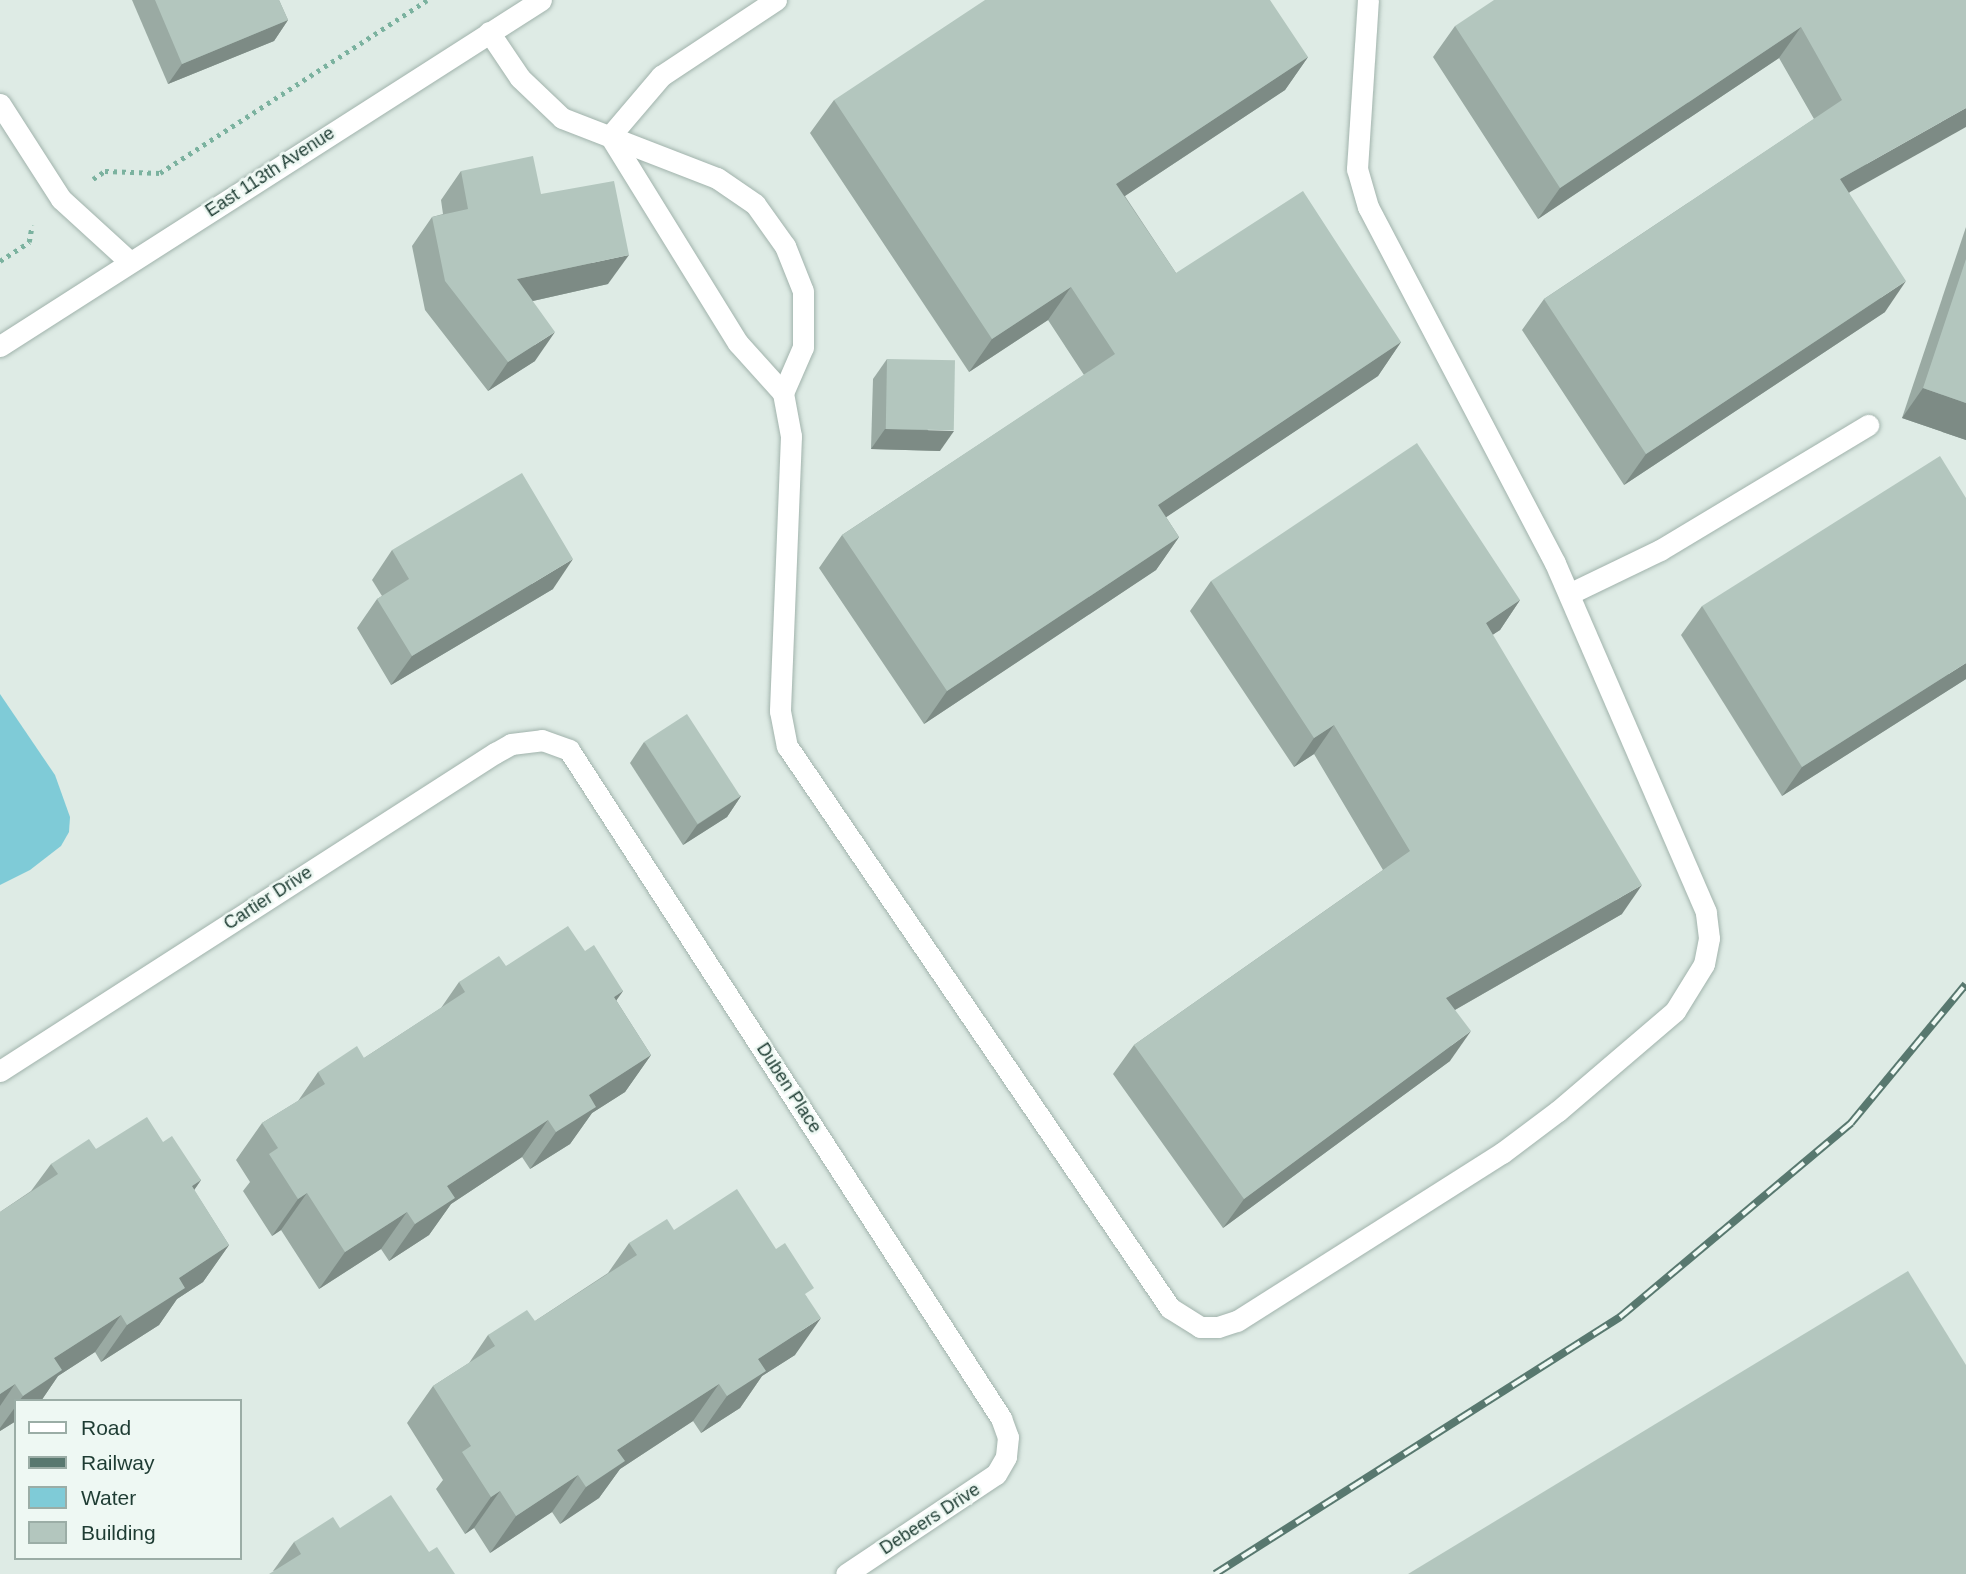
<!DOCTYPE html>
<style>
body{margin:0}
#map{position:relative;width:1966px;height:1574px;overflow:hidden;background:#deebe5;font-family:Arial,sans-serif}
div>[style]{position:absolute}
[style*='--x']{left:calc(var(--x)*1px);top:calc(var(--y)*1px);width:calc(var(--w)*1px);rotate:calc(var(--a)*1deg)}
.water>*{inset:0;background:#7fcbd7}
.path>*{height:4.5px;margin-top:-2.25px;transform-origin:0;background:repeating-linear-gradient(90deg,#7bb29f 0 3.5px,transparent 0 8.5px)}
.roads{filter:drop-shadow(0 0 2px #a1b3ac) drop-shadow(0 0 2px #a1b3ac)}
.minor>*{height:21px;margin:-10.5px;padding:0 10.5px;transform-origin:10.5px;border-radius:10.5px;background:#fff}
.rail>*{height:8px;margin-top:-4px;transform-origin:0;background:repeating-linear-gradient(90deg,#eef8f3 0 16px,#58786f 0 32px);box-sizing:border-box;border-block:2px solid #58786f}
.wall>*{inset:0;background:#9aaaa3}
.shaded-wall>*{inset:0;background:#7d8b85}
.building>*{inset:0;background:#b3c6be;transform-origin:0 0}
span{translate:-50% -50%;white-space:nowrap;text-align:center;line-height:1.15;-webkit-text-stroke:5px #eef8f3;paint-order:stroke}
.street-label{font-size:18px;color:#1e3c33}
.legend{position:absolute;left:14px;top:1399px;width:228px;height:161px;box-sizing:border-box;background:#eef8f3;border:2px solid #9bada6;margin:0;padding:9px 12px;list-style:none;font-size:21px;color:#1e3c33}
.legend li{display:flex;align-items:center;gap:14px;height:35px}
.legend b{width:35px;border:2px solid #9bada6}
</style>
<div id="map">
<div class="water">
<div style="clip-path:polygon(0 694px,55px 775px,70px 817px,69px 832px,61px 846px,30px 870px,0 885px)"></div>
</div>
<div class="path">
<div style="--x:93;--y:179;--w:14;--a:-34"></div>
<div style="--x:105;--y:171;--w:55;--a:2.1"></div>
<div style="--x:160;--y:173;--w:318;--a:-32.9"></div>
<div style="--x:0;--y:261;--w:35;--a:-33"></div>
<div style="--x:29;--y:242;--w:17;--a:-80"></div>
</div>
<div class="roads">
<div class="minor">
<div style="--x:489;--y:32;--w:55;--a:56"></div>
<div style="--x:520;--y:78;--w:58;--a:43.6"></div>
<div style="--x:562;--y:118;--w:166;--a:21.2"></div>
<div style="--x:717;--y:178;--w:46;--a:34.4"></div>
<div style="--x:755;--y:204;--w:52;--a:54.5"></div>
<div style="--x:785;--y:246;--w:48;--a:68.2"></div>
<div style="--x:803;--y:291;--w:56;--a:90"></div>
<div style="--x:803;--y:347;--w:50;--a:113.5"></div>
<div style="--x:0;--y:104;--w:113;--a:57.3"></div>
<div style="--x:61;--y:199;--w:93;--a:42.4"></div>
<div style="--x:610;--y:136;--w:243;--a:58.3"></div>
<div style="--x:738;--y:343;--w:67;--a:48"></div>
<div style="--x:783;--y:393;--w:44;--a:79.5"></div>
<div style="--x:791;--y:436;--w:275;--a:92.3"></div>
<div style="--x:780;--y:711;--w:36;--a:79"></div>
<div style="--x:787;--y:746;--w:680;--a:55.73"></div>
<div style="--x:1170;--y:1308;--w:36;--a:32"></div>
<div style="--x:1200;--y:1327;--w:18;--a:0"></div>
<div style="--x:1218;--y:1327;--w:20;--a:-18"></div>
<div style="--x:1237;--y:1321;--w:314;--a:-32.4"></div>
<div style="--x:1502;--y:1153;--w:70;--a:-36.9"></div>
<div style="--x:1558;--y:1111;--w:154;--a:-40.5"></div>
<div style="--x:1675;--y:1011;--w:55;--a:-58.3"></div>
<div style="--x:1704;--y:964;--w:26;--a:-79"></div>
<div style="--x:1709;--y:938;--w:26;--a:-97"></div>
<div style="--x:1706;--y:912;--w:380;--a:-113.4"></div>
<div style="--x:1555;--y:563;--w:402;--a:-117.7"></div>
<div style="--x:1368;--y:207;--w:40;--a:-106"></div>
<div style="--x:1357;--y:169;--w:169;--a:-86.3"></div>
<div style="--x:610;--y:136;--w:79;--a:-49.6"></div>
<div style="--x:661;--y:76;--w:138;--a:-33.5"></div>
<div style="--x:0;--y:346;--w:642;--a:-32.6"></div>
<div style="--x:1569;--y:594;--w:101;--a:-25.8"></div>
<div style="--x:1660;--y:550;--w:243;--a:-31"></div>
<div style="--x:0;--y:1071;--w:588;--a:-32.72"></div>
<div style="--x:495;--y:753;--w:18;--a:-29"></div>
<div style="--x:511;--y:744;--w:31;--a:-7"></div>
<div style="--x:542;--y:740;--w:29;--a:20"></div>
<div style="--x:569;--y:750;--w:796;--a:57.11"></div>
<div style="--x:1001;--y:1418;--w:20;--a:70"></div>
<div style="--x:1008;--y:1437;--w:20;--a:96"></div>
<div style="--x:1006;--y:1457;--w:20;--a:120"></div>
<div style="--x:996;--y:1474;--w:180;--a:146.3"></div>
</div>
</div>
<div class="rail">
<div style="--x:1215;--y:1574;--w:480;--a:-32.4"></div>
<div style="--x:1620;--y:1317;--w:302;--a:-40"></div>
<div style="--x:1851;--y:1123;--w:180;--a:-50.4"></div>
</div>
<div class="wall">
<div style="clip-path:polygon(132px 0,279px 0,288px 20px,274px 41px,168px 84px)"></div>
<div style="clip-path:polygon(1966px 0,1849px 193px,1885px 312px,1624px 485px,1522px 330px,1544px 299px,1814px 119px,1779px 58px,1538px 219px,1433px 57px,1455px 26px)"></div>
<div style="clip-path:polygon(1308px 57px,1285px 90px,1125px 196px,1176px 273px,1401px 342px,1378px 376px,1166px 517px,1179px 537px,1156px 570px,924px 724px,819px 568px,842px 535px,1084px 375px,1048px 320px,969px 372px,810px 133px,834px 100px)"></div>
<div style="clip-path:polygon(461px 171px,541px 194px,608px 284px,533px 301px,535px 361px,488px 391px,425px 310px,412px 246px,432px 217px,443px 214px,441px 200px)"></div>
<div style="clip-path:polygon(1966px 227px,1966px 440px,1902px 418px)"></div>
<div style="clip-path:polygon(887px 359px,940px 451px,871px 449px,873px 379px)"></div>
<div style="clip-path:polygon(392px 550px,553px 589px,391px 685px,357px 628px,377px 599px,382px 596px,372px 580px)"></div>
<div style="clip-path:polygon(1211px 581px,1520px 600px,1500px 630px,1492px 635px,1622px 914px,1455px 1010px,1450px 1061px,1223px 1228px,1113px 1074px,1134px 1045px,1383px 870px,1314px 754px,1294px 767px,1190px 611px)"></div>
<div style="clip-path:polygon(1702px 606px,1966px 679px,1782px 796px,1681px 635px)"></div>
<div style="clip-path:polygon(644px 742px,741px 796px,727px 817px,683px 845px,630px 763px)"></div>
<div style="clip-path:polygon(585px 951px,623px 991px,616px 1000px,651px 1055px,625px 1092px,592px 1113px,570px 1144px,530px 1169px,522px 1157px,451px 1204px,429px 1235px,389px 1261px,381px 1249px,319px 1289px,281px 1230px,272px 1236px,243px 1191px,250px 1182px,236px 1160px,262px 1123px,298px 1101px,318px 1072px,364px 1058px,441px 1008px,459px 982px,506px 966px)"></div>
<div style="clip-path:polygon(163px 1142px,201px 1180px,194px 1190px,229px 1245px,203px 1282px,177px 1299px,159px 1325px,101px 1362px,95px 1352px,58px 1376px,41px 1401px,16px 1401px,16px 1421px,0 1431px,0 1212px,31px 1191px,51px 1164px,96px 1149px)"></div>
<div style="clip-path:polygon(674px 1230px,807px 1297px,795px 1355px,762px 1376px,740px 1408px,701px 1433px,693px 1421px,620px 1469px,599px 1498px,560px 1524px,552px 1512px,490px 1553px,474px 1528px,465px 1534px,436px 1489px,443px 1480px,407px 1423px,433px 1386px,469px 1363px,488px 1335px,535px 1321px,608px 1273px,629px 1243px)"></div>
<div style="clip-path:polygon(340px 1528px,429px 1552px,273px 1571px,294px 1542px)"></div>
</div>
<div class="shaded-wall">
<div style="clip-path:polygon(288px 20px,274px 41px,168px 84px,182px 64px)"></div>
<div style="clip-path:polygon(1801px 27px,1779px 58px,1538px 219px,1560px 188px)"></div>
<div style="clip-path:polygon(1308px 57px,1285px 90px,1093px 217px,1116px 184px)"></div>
<div style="clip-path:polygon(1966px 108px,1966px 127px,1818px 210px,1840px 179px)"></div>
<div style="clip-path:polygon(629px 255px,608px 284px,497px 309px,517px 279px)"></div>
<div style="clip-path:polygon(1906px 281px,1885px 312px,1624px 485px,1646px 454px)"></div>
<div style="clip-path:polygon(1071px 287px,1048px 320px,969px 372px,992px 339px)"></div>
<div style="clip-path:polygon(555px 332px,535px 361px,488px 391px,508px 362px)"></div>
<div style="clip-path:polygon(1401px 342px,1378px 376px,1135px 538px,1158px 505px)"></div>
<div style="clip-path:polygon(1923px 388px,1966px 403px,1966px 440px,1902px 418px)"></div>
<div style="clip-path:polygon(885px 429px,954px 431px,940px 451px,871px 449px)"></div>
<div style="clip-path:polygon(1179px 537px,1156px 570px,924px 724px,947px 691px)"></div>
<div style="clip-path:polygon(573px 559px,553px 589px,391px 685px,412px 656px)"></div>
<div style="clip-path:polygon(1520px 600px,1500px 630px,1465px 653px,1486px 623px)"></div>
<div style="clip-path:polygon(1966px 663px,1966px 679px,1782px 796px,1802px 767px)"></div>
<div style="clip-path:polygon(1334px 725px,1314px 754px,1294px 767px,1314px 738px)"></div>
<div style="clip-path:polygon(741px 796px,727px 817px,683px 845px,697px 825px)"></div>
<div style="clip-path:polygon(1642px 885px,1622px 914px,1425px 1027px,1446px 998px)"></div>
<div style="clip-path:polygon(623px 991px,597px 1028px,614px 997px)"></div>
<div style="clip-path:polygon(1471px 1031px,1450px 1061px,1223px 1228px,1244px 1199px)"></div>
<div style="clip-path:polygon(651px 1055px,625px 1092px,592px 1113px,570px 1144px,530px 1169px,556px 1132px,589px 1095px)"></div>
<div style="clip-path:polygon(548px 1120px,522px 1157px,451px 1204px,429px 1235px,389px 1261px,415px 1224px,447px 1186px)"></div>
<div style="clip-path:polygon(201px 1180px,175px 1218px,192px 1186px)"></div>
<div style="clip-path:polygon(307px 1193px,281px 1230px,272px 1236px,298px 1199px)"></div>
<div style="clip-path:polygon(407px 1212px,381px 1249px,319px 1289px,345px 1252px)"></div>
<div style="clip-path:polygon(229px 1245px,203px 1282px,177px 1299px,159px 1325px,101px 1362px,127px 1325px,179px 1278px)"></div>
<div style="clip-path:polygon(121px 1315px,95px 1352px,58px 1376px,41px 1401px,19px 1401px,54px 1358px)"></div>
<div style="clip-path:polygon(821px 1318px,795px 1355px,762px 1376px,740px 1408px,701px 1433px,727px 1396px,758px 1359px)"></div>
<div style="clip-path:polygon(15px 1384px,0 1406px,0 1394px)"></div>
<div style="clip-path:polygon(719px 1384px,693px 1421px,620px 1469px,599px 1498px,560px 1524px,586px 1487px,617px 1450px)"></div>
<div style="clip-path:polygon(16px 1406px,16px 1421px,0 1431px,0 1428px)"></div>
<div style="clip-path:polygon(578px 1475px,552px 1512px,490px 1553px,516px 1516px)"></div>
<div style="clip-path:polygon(500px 1491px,474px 1528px,465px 1534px,491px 1497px)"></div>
</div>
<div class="building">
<div style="clip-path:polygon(155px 0,279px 0,288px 20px,182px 64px)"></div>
<div style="clip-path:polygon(985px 0,1270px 0,1308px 57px,1116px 184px,1176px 273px,1303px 191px,1401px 342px,1158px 505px,1179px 537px,947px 691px,842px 535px,1115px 354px,1071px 287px,992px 339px,834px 100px)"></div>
<div style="clip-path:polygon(1494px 0,1966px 0,1966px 108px,1840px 179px,1906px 281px,1646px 454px,1544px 299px,1842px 100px,1801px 27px,1560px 188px,1455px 26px)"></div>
<div style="clip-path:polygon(533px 156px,541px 194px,614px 181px,629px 255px,517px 279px,555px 332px,508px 362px,445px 281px,432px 217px,468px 209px,461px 171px)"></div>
<div style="clip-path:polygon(1966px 259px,1966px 403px,1923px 388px)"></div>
<div style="left:887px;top:359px;width:68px;height:70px;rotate:1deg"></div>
<div style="clip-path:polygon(1417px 443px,1520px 600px,1486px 623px,1642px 885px,1446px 998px,1471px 1031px,1244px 1199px,1134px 1045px,1410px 851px,1334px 725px,1314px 738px,1211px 581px)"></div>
<div style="clip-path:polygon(1940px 456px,1966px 498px,1966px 663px,1802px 767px,1702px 606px)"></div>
<div style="clip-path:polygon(522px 473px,573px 559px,412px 656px,377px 599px,409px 579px,392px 550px)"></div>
<div style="left:687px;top:714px;width:98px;height:51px;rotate:57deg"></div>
<div style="clip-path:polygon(568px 926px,585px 951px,594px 945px,623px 991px,614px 997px,651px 1055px,589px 1095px,596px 1107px,556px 1132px,548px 1120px,447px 1186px,455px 1198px,415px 1224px,407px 1212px,345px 1252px,307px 1193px,298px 1199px,269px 1154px,278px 1148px,262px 1123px,325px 1084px,318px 1072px,357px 1046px,364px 1058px,465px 992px,459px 982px,499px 956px,506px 966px)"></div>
<div style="clip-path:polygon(147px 1117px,163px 1142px,172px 1136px,201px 1180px,192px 1186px,229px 1245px,179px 1278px,185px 1288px,127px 1325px,121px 1315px,54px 1358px,62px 1370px,23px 1396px,15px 1384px,0 1394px,0 1212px,58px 1174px,51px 1164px,89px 1139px,96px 1149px)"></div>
<div style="clip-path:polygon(737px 1189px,776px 1249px,785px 1243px,814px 1288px,805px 1294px,821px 1318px,758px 1359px,766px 1371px,727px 1396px,719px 1384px,617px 1450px,625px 1461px,586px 1487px,578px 1475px,516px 1516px,500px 1491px,491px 1497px,462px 1452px,471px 1446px,433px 1386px,495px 1346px,488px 1335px,527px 1310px,535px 1321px,637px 1255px,629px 1243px,667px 1219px,674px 1230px)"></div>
<div style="clip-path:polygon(1908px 1271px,1966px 1365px,1966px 1574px,1408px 1574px)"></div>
<div style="clip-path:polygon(391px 1495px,429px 1552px,437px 1547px,455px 1574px,269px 1574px,301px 1554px,294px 1542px,333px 1517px,340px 1528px)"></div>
</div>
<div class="street-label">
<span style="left:270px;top:172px;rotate:-33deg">East 113th Avenue</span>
<span style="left:268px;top:898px;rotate:-33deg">Cartier Drive</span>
<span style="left:789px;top:1088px;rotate:57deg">Duben Place</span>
<span style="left:930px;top:1519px;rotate:-33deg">Debeers Drive</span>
</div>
<ul class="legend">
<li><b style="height:9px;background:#fff"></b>Road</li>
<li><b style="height:9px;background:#58786f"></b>Railway</li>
<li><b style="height:19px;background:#7fcbd7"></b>Water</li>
<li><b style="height:19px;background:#b3c6be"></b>Building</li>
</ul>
</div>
